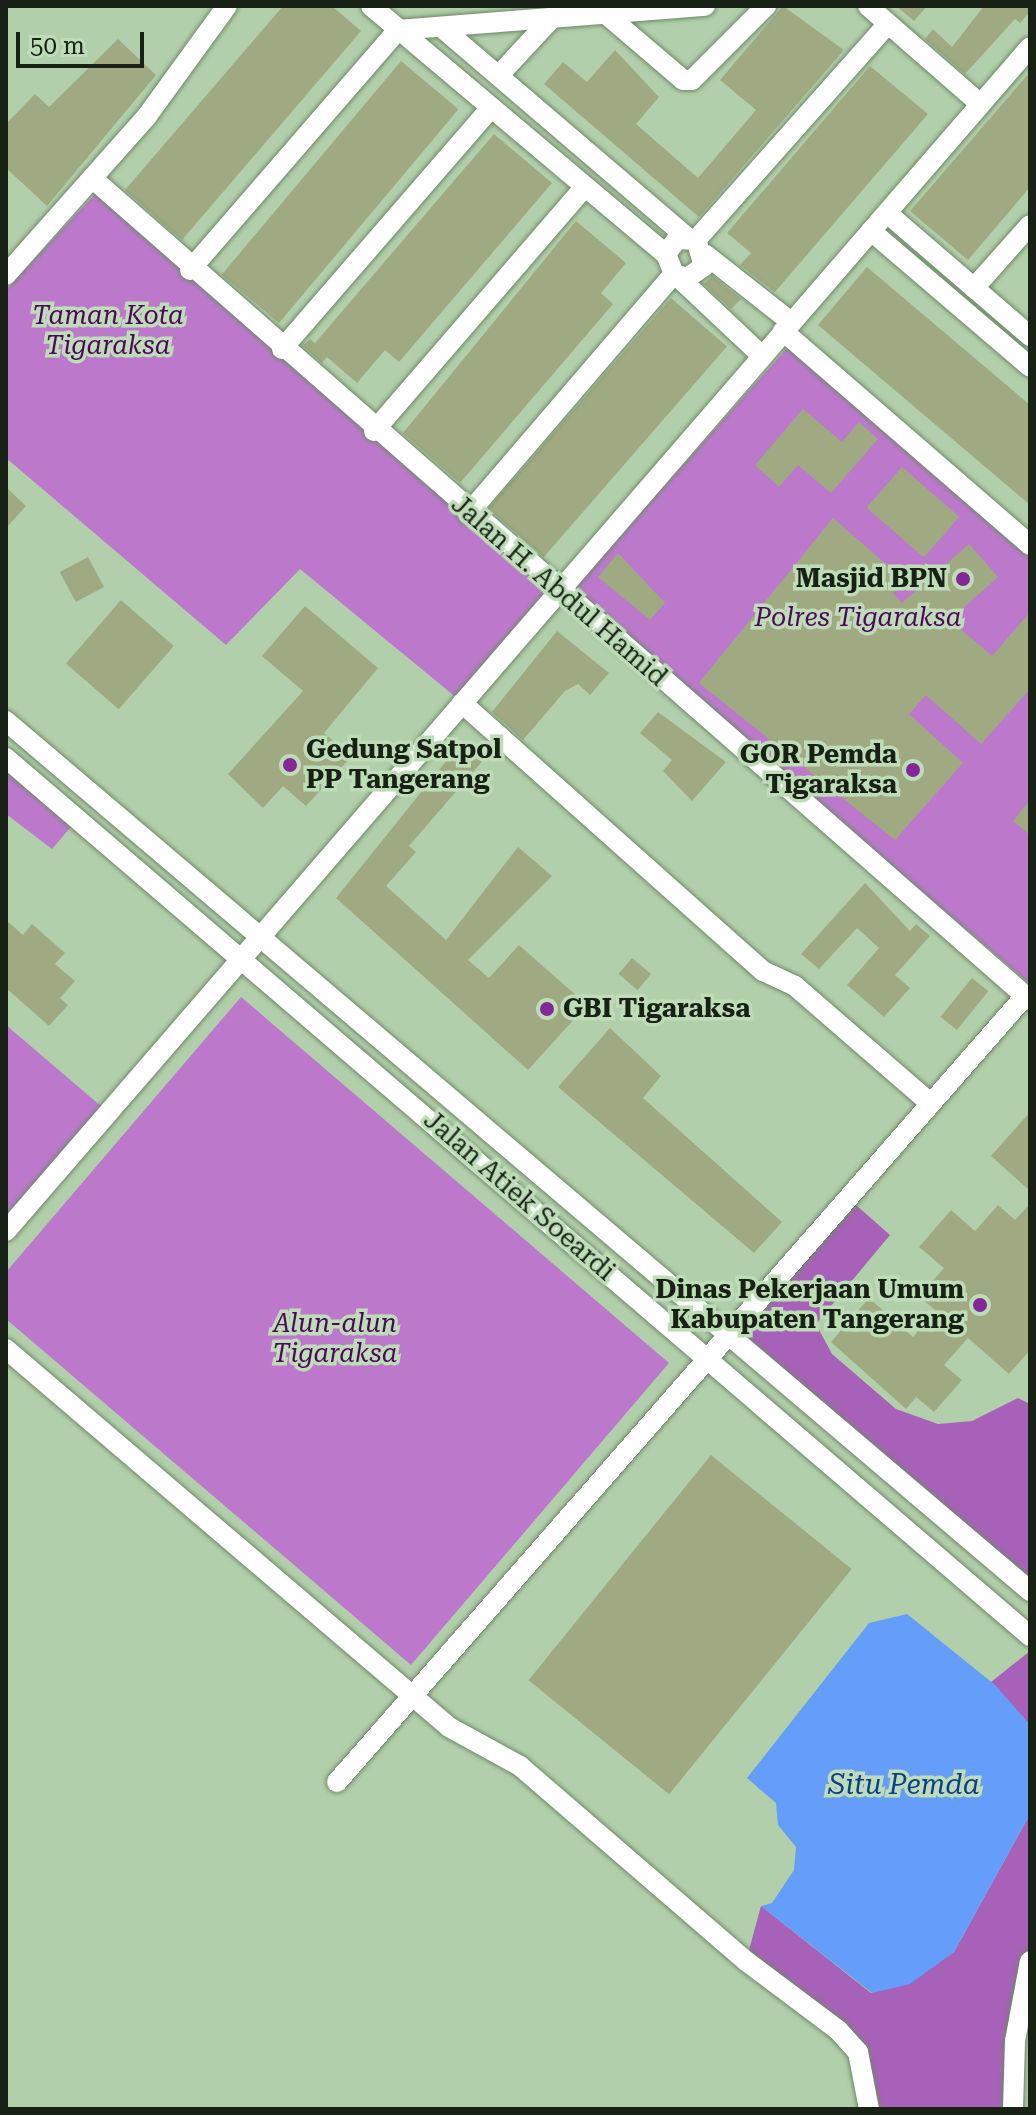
<!DOCTYPE html>
<style>
body{margin:0}
#map{position:relative;width:1036px;height:2115px;overflow:hidden;background:#b2cfab;font-family:"Roboto Serif",serif}
div>[style]{position:absolute}
[style*='--x']{left:calc(var(--x)*1px);top:calc(var(--y)*1px);width:calc(var(--w)*1px);rotate:calc(var(--a)*1deg)}
.green>*{inset:0;background:#bc79cc}
.forest>*{inset:0;background:#a861b9}
.water>*{inset:0;background:#649dfa}
.building>*{inset:0;background:#a0aa82;transform-origin:0 0}
.roads{filter:drop-shadow(0 0 2px #6e8968) drop-shadow(0 0 2px #6e8968)}
.minor>*{height:20px;margin:-10px;padding:0 10px;transform-origin:10px;border-radius:10px;background:#fff}
.dots>*{width:22px;height:22px;translate:-50% -50%;box-sizing:border-box;border:4px solid #bfdcb8;border-radius:50%}
span{translate:-50% -50%;white-space:nowrap;text-align:center;line-height:1.15;-webkit-text-stroke:7px #bfdcb8;paint-order:stroke}
.park-label{font-size:26px;color:#4e055c;font-style:italic}
.poi-label{font-size:26px;color:#172214;font-weight:700}
.right{translate:-100% -50%;text-align:right}
.left{translate:0 -50%;text-align:left}
.street-label{font-size:26px;color:#172214}
.water-label{font-size:28px;color:#093f8f;font-style:italic}
.frame{position:absolute;inset:0;border:8px solid #172214;pointer-events:none}
.scale{position:absolute;left:16px;top:32px;width:128px;height:36px;box-sizing:border-box;border:4px solid #172214;border-top:0;padding-left:10px;font-size:24px;line-height:28px;white-space:nowrap;color:#172214;-webkit-text-stroke:6px #bfdcb8;paint-order:stroke}
</style>
<div id="map">
<div class="green">
<div style="clip-path:polygon(97px 192px,554px 589px,458px 699px,300px 569px,226px 645px,6px 458px,6px 290px)"></div>
<div style="clip-path:polygon(788px 347px,1030px 545px,1030px 984px,571px 591px)"></div>
<div style="clip-path:polygon(6px 762px,75px 822px,52px 849px,6px 814px)"></div>
<div style="clip-path:polygon(241px 997px,669px 1363px,411px 1665px,6px 1319px,6px 1272px)"></div>
<div style="clip-path:polygon(6px 1025px,102px 1107px,6px 1216px)"></div>
</div>
<div class="forest">
<div style="clip-path:polygon(848px 1198px,890px 1235px,816px 1324px,832px 1354px,896px 1409px,938px 1424px,972px 1421px,1018px 1398px,1030px 1404px,1030px 1591px,733px 1333px)"></div>
<div style="clip-path:polygon(1030px 1651px,1030px 1725px,991px 1682px)"></div>
<div style="clip-path:polygon(1030px 1814px,1030px 1961px,1013px 2109px,869px 2109px,858px 2052px,746px 1961px,761px 1906px,871px 1993px,954px 1952px)"></div>
</div>
<div class="water">
<div style="clip-path:polygon(907px 1614px,995px 1685px,1030px 1725px,1030px 1814px,954px 1952px,910px 1984px,872px 1993px,761px 1906px,772px 1903px,794px 1870px,796px 1847px,778px 1825px,776px 1803px,747px 1778px,869px 1623px)"></div>
</div>
<div class="building">
<div style="clip-path:polygon(283px 6px,332px 6px,361px 31px,182px 240px,125px 190px)"></div>
<div style="clip-path:polygon(783px 6px,844px 50px,699px 217px,544px 84px,563px 62px,587px 82px,615px 50px,659px 97px,636px 124px,698px 178px,756px 110px,720px 80px)"></div>
<div style="clip-path:polygon(896px 6px,927px 6px,914px 21px)"></div>
<div style="clip-path:polygon(984px 6px,1030px 6px,1030px 12px,1020px 23px,1015px 19px,965px 74px,925px 39px,933px 29px,952px 47px)"></div>
<div style="clip-path:polygon(118px 39px,156px 75px,47px 206px,6px 168px,6px 124px,35px 94px,49px 107px)"></div>
<div style="left:401px;top:61px;width:75px;height:279px;rotate:40deg"></div>
<div style="clip-path:polygon(870px 66px,928px 114px,775px 292px,740px 265px,751px 253px,727px 233px)"></div>
<div style="clip-path:polygon(1030px 72px,1030px 187px,968px 260px,910px 211px)"></div>
<div style="clip-path:polygon(494px 134px,552px 183px,399px 362px,385px 350px,357px 383px,327px 357px,322px 363px,303px 346px,310px 339px,315px 343px)"></div>
<div style="clip-path:polygon(576px 221px,626px 263px,601px 293px,613px 304px,460px 483px,403px 433px)"></div>
<div style="clip-path:polygon(867px 267px,1030px 405px,1030px 505px,818px 325px)"></div>
<div style="clip-path:polygon(712px 276px,741px 299px,731px 309px,704px 284px)"></div>
<div style="left:671px;top:298px;width:74px;height:279px;rotate:41deg"></div>
<div style="clip-path:polygon(803px 409px,842px 442px,859px 422px,878px 439px,831px 493px,798px 465px,779px 487px,755px 465px)"></div>
<div style="left:902px;top:467px;width:76px;height:54px;rotate:41deg"></div>
<div style="clip-path:polygon(6px 487px,26px 506px,6px 528px)"></div>
<div style="clip-path:polygon(833px 518px,904px 580px,893px 593px,902px 603px,969px 544px,998px 577px,950px 620px,992px 656px,1030px 612px,1030px 689px,981px 744px,926px 695px,909px 714px,963px 763px,895px 840px,699px 683px)"></div>
<div style="clip-path:polygon(618px 553px,665px 603px,650px 620px,598px 577px)"></div>
<div style="left:88px;top:557px;width:34px;height:32px;rotate:62deg"></div>
<div style="left:121px;top:600px;width:70px;height:84px;rotate:41deg"></div>
<div style="clip-path:polygon(305px 606px,378px 668px,324px 733px,352px 756px,306px 806px,283px 786px,263px 808px,228px 774px,303px 691px,262px 656px)"></div>
<div style="clip-path:polygon(557px 631px,609px 673px,590px 695px,578px 684px,565px 691px,523px 740px,492px 712px)"></div>
<div style="clip-path:polygon(658px 712px,726px 762px,692px 801px,663px 771px,672px 760px,640px 733px)"></div>
<div style="clip-path:polygon(463px 740px,485px 758px,409px 846px,416px 852px,386px 886px,446px 940px,518px 847px,552px 876px,468px 960px,489px 978px,519px 945px,587px 1005px,528px 1070px,336px 898px)"></div>
<div style="clip-path:polygon(1030px 800px,1030px 835px,1013px 821px)"></div>
<div style="clip-path:polygon(865px 883px,910px 931px,916px 924px,930px 936px,895px 975px,910px 988px,884px 1017px,847px 985px,879px 948px,857px 928px,819px 969px,801px 954px)"></div>
<div style="clip-path:polygon(6px 920px,23px 935px,32px 924px,65px 953px,55px 964px,75px 981px,60px 998px,68px 1005px,49px 1026px,6px 988px)"></div>
<div style="left:632px;top:958px;width:25px;height:21px;rotate:40deg"></div>
<div style="left:972px;top:978px;width:21px;height:50px;rotate:39deg"></div>
<div style="clip-path:polygon(610px 1028px,661px 1076px,643px 1098px,782px 1222px,754px 1253px,558px 1087px)"></div>
<div style="clip-path:polygon(1030px 1112px,1030px 1191px,991px 1156px)"></div>
<div style="clip-path:polygon(1030px 1204px,1030px 1350px,1009px 1374px,968px 1338px,944px 1365px,962px 1380px,934px 1412px,916px 1397px,906px 1409px,831px 1342px,869px 1298px,913px 1337px,936px 1311px,919px 1296px,944px 1268px,919px 1247px,951px 1210px,975px 1231px,998px 1205px,1015px 1220px)"></div>
<div style="left:711px;top:1455px;width:181px;height:290px;rotate:39deg"></div>
</div>
<div class="roads">
<div class="minor">
<div style="--x:371;--y:6;--w:385;--a:40.1"></div>
<div style="--x:666;--y:254;--w:22;--a:68"></div>
<div style="--x:674;--y:274;--w:14;--a:17"></div>
<div style="--x:687;--y:278;--w:21;--a:-35"></div>
<div style="--x:704;--y:266;--w:27;--a:-107"></div>
<div style="--x:696;--y:240;--w:19;--a:-177"></div>
<div style="--x:677;--y:239;--w:19;--a:126"></div>
<div style="--x:868;--y:6;--w:147;--a:41.1"></div>
<div style="--x:607;--y:15;--w:100;--a:40.5"></div>
<div style="--x:683;--y:80;--w:9;--a:0"></div>
<div style="--x:692;--y:80;--w:105;--a:-45"></div>
<div style="--x:441;--y:27;--w:323;--a:40.5"></div>
<div style="--x:499;--y:75;--w:76;--a:-47.1"></div>
<div style="--x:92;--y:178;--w:1247;--a:41.23"></div>
<div style="--x:887;--y:213;--w:189;--a:40.7"></div>
<div style="--x:871;--y:231;--w:209;--a:40.5"></div>
<div style="--x:696;--y:240;--w:289;--a:-48.4"></div>
<div style="--x:706;--y:255;--w:108;--a:38.2"></div>
<div style="--x:190;--y:270;--w:318;--a:-49.1"></div>
<div style="--x:398;--y:30;--w:308;--a:-4.5"></div>
<div style="--x:6;--y:275;--w:213;--a:-48.4"></div>
<div style="--x:147;--y:116;--w:136;--a:-54"></div>
<div style="--x:677;--y:276;--w:115;--a:43.2"></div>
<div style="--x:974;--y:288;--w:84;--a:-48.4"></div>
<div style="--x:783;--y:331;--w:327;--a:40.9"></div>
<div style="--x:282;--y:349;--w:318;--a:-49.1"></div>
<div style="--x:374;--y:431;--w:320;--a:-49.2"></div>
<div style="--x:468;--y:514;--w:316;--a:-49.4"></div>
<div style="--x:462;--y:703;--w:403;--a:41.7"></div>
<div style="--x:763;--y:971;--w:35;--a:25"></div>
<div style="--x:795;--y:986;--w:177;--a:40.9"></div>
<div style="--x:6;--y:721;--w:1344;--a:40.35"></div>
<div style="--x:6;--y:758;--w:1349;--a:40.61"></div>
<div style="--x:6;--y:1231;--w:1565;--a:-49.14"></div>
<div style="--x:6;--y:1349;--w:582;--a:40.47"></div>
<div style="--x:449;--y:1727;--w:81;--a:28.8"></div>
<div style="--x:520;--y:1766;--w:298;--a:40.8"></div>
<div style="--x:746;--y:1961;--w:115;--a:36.9"></div>
<div style="--x:838;--y:2030;--w:30;--a:48"></div>
<div style="--x:858;--y:2052;--w:58;--a:79.1"></div>
<div style="--x:337;--y:1782;--w:1045;--a:-48.8"></div>
<div style="--x:1013;--y:2109;--w:68;--a:-88.3"></div>
<div style="--x:1015;--y:2041;--w:81;--a:-79.4"></div>
</div>
</div>
<div class="dots">
<div style="left:963px;top:579px;background:#822996"></div>
<div style="left:290px;top:765px;background:#822996"></div>
<div style="left:913px;top:770px;background:#822996"></div>
<div style="left:547px;top:1009px;background:#822996"></div>
<div style="left:980px;top:1305px;background:#822996"></div>
</div>
<div class="park-label">
<span style="left:108px;top:331px">Taman Kota<br>Tigaraksa</span>
<span style="left:858px;top:618px">Polres Tigaraksa</span>
<span style="left:335px;top:1339px">Alun-alun<br>Tigaraksa</span>
</div>
<div class="poi-label">
<span class="right" style="left:947px;top:579px">Masjid BPN</span>
<span class="left" style="left:306px;top:765px">Gedung Satpol<br>PP Tangerang</span>
<span class="right" style="left:897px;top:770px">GOR Pemda<br>Tigaraksa</span>
<span class="left" style="left:563px;top:1009px">GBI Tigaraksa</span>
<span class="right" style="left:964px;top:1305px">Dinas Pekerjaan Umum<br>Kabupaten Tangerang</span>
</div>
<div class="street-label">
<span style="left:559px;top:591px;rotate:41deg">Jalan H. Abdul Hamid</span>
<span style="left:519px;top:1196px;rotate:41deg">Jalan Atiek Soeardi</span>
</div>
<div class="water-label">
<span style="left:904px;top:1785px">Situ Pemda</span>
</div>
<div class="frame"></div>
<div class="scale">50 m</div>
</div>
